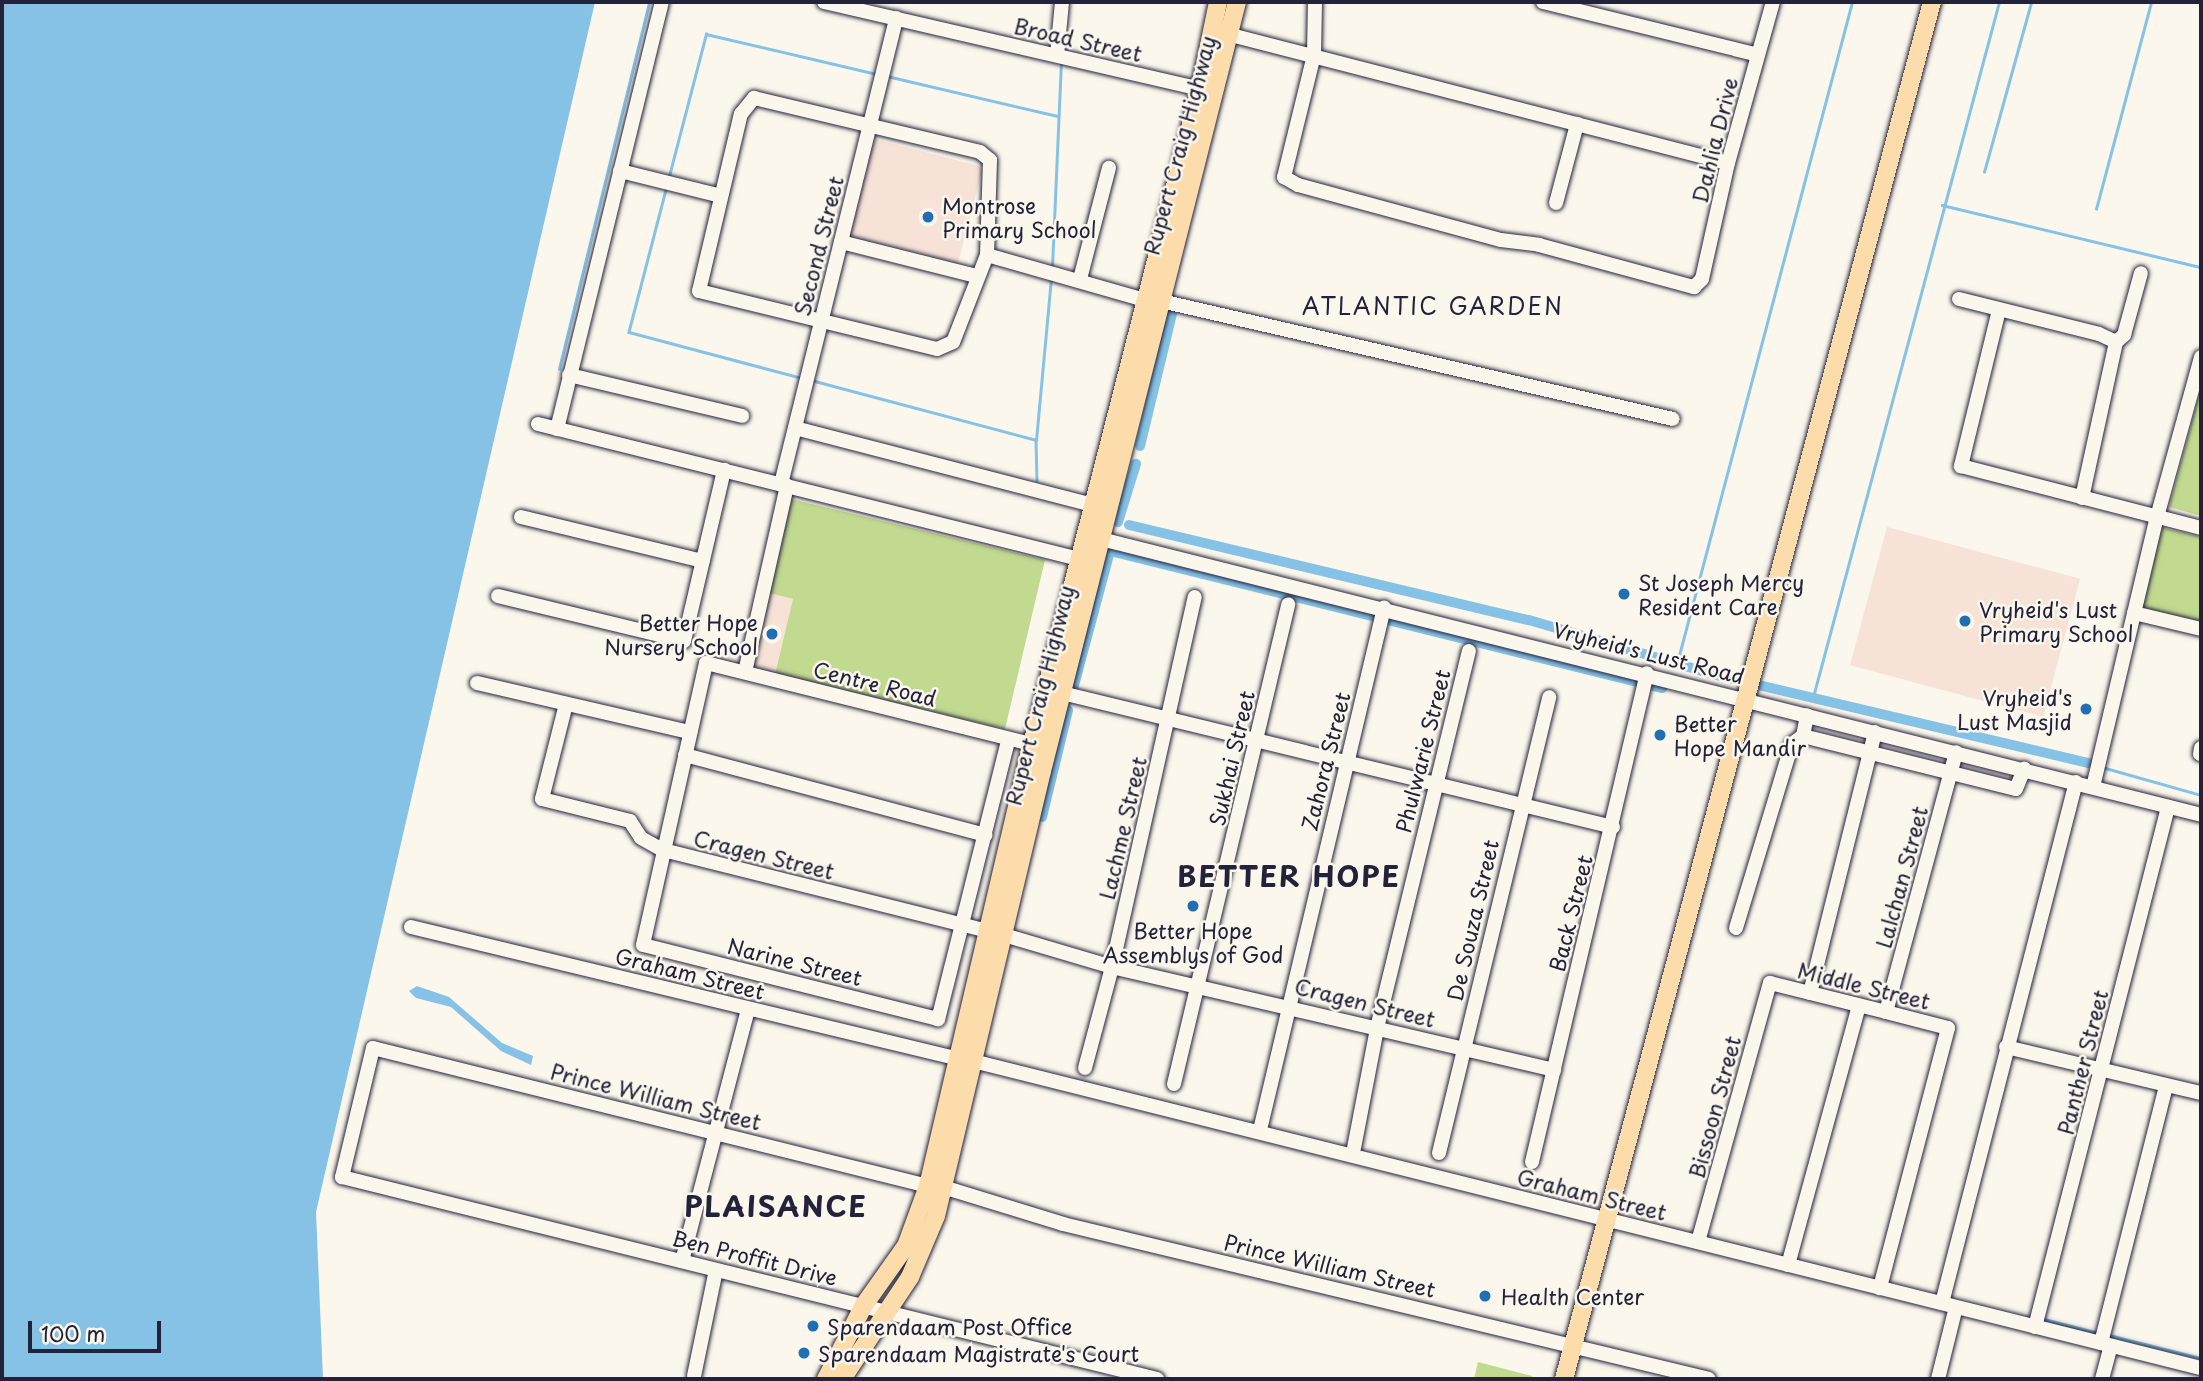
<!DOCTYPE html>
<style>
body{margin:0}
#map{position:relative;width:2203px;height:1381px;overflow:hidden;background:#fbf7ec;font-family:"Playpen Sans",sans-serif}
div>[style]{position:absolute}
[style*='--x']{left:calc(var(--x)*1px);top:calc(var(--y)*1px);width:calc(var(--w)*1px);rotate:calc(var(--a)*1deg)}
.built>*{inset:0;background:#f6e2d7;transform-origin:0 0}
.green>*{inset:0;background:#c2d990}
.water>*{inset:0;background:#85c2e5}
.stream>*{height:2.5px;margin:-1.25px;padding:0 1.25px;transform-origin:1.25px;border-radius:1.25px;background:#85c2e5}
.canal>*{height:10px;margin:-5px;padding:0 5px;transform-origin:5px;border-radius:5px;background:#85c2e5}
.roads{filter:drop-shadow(0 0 2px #22223b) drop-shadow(0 0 2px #22223b)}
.minor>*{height:14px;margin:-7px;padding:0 7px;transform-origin:7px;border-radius:7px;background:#fbf7ec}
.major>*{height:18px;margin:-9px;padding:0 9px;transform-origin:9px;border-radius:9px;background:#fddcac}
.dots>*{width:19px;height:19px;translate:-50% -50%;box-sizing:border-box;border:4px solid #fbf7ec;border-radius:50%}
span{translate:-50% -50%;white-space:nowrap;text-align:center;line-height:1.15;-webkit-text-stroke:5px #fbf7ec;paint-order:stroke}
.street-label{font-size:21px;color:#22223b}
.poi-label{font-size:21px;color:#22223b}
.left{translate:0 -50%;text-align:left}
.right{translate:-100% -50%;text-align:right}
.neighbourhood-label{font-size:23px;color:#22223b;letter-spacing:2px}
.district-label{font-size:28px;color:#22223b;font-weight:700;letter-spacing:2px}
.frame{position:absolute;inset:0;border:4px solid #22223b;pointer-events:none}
.scale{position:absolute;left:28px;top:1321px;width:133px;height:32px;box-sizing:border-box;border:4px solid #22223b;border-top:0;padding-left:9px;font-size:21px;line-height:24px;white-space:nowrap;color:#22223b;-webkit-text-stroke:5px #fbf7ec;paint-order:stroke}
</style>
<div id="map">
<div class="built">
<div style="clip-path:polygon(874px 139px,979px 166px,982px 172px,957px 266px,847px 240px)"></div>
<div style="left:1887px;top:527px;width:200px;height:143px;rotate:15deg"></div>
<div style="left:769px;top:593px;width:25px;height:77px;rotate:14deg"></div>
</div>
<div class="green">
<div style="clip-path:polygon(2201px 388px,2201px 516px,2169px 507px)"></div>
<div style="clip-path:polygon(791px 499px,1045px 560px,1005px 729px,775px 674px,793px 599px,769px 593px)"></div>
<div style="clip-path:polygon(2160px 527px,2201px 537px,2201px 622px,2141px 608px)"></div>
<div style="clip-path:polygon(1478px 1362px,1532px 1376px,1531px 1379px,1474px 1379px)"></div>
</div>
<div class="water">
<div style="clip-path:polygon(2px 2px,595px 2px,316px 1212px,323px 1379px,2px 1379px)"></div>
<div style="clip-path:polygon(417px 986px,449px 997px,502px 1043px,533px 1056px,531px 1065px,501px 1051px,451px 1007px,416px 998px,409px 991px)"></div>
</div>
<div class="stream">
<div style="--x:887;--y:76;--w:175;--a:13.2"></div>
<div style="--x:1984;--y:172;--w:176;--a:-74.5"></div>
<div style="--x:669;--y:176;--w:147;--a:-75.4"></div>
<div style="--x:706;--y:34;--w:176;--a:13.2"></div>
<div style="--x:667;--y:186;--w:151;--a:104.6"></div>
<div style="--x:629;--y:332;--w:179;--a:14.9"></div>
<div style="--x:1942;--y:205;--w:266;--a:13.5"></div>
<div style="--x:2096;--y:209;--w:214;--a:-75.1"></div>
<div style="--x:1052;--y:267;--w:207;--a:-87.5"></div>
<div style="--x:559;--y:369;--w:378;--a:-76.2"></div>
<div style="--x:811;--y:380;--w:233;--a:14.9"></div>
<div style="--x:1036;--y:440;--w:164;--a:-84.7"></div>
<div style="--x:1036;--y:440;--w:40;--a:88.6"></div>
<div style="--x:1677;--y:663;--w:684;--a:-75.17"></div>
<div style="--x:1813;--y:697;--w:719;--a:-75.02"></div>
<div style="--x:2102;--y:767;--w:103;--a:15.8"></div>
<div style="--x:2044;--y:1319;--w:57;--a:14.3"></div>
<div style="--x:2109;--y:1335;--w:95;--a:14"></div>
</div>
<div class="canal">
<div style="--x:1140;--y:446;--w:136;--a:-76.4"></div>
<div style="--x:1118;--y:522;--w:61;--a:-72.8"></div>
<div style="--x:1129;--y:525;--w:411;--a:13.4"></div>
<div style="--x:1529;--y:620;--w:191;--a:16.4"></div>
<div style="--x:1712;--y:674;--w:387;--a:13.3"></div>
<div style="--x:1073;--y:689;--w:143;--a:-75"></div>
<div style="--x:1110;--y:551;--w:569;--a:13.94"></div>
<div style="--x:1042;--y:817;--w:110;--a:-76.3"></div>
</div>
<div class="roads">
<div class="minor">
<div style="--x:824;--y:2;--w:386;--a:13"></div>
<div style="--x:1315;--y:2;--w:53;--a:91.1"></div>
<div style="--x:1314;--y:55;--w:126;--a:103.8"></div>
<div style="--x:1284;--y:177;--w:16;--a:30"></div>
<div style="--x:1298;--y:185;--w:210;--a:15.2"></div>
<div style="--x:1501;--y:240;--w:38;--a:7"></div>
<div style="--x:1539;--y:245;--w:161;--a:15.2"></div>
<div style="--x:1694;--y:287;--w:11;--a:-45"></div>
<div style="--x:1702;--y:279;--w:119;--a:-77.4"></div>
<div style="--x:1728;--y:163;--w:167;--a:-74.4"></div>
<div style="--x:1543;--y:2;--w:221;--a:13.8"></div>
<div style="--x:1231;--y:35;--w:513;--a:14.44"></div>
<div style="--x:1057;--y:55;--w:53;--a:-84.6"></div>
<div style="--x:754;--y:98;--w:232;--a:13.4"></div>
<div style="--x:980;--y:152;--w:13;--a:39"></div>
<div style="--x:990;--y:160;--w:95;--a:91.8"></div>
<div style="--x:987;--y:255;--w:93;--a:111.3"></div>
<div style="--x:953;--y:342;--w:17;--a:156"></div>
<div style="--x:937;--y:349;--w:245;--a:-166.3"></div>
<div style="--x:699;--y:291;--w:182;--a:-76.7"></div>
<div style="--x:741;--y:114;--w:21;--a:-51"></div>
<div style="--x:620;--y:171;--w:104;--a:13.9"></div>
<div style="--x:1556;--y:203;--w:82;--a:-75.1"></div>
<div style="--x:841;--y:242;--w:139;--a:14.1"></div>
<div style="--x:987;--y:255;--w:164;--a:15.9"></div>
<div style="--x:1080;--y:279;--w:115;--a:-75.4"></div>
<div style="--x:1959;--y:299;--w:144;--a:14"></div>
<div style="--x:2099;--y:334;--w:19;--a:25"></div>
<div style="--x:1161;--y:301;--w:525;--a:12.98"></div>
<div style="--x:1999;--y:310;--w:161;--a:103.7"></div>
<div style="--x:1961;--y:466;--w:248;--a:14.5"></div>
<div style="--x:569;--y:375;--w:178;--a:13.3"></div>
<div style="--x:538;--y:424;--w:558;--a:14.01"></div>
<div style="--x:795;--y:428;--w:307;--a:14.5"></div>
<div style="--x:557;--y:429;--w:440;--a:-76.2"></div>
<div style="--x:781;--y:484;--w:480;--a:-76.1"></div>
<div style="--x:2082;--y:498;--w:160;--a:-77.7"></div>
<div style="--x:2116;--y:342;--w:11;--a:-41"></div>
<div style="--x:2124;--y:335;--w:64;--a:-74.7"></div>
<div style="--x:521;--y:517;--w:187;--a:13.6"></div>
<div style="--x:1093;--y:537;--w:1142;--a:14.08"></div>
<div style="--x:498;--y:596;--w:191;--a:13.6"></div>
<div style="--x:684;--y:641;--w:176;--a:-76.8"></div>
<div style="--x:2134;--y:613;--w:69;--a:13.4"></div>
<div style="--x:745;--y:672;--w:191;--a:-77.3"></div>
<div style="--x:477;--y:683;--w:219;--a:13"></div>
<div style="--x:1062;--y:693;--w:567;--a:13.67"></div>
<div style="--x:566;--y:704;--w:98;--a:104.2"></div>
<div style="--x:542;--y:799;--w:91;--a:14"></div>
<div style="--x:630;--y:821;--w:20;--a:57"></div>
<div style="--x:641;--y:838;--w:25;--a:29"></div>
<div style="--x:663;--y:850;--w:334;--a:14"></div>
<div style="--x:1803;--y:736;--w:219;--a:14"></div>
<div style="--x:2016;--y:789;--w:22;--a:-68"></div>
<div style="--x:1008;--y:741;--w:287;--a:104.1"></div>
<div style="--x:938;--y:1019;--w:304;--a:-165.9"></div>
<div style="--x:643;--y:945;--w:289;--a:-77.4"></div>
<div style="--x:706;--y:663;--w:336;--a:14"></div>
<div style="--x:2200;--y:754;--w:6;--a:-81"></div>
<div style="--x:685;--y:755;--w:311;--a:14.9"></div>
<div style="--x:2093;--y:787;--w:277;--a:-76.7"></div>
<div style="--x:2157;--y:517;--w:166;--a:-74.6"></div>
<div style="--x:411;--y:927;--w:564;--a:13.54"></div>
<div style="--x:1736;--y:928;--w:192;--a:-73.1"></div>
<div style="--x:1792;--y:744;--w:14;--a:-36"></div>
<div style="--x:1803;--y:736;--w:21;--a:-79"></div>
<div style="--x:1004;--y:935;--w:113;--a:16.5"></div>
<div style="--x:1112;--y:967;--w:454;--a:13.1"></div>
<div style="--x:1810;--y:993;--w:269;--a:-76"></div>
<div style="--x:1886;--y:1012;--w:269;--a:-74.9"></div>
<div style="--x:2006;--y:1047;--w:200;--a:13.3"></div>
<div style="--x:973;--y:1061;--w:1266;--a:14.04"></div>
<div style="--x:1085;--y:1068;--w:105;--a:-75"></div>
<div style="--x:1112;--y:967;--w:379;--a:-77.4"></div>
<div style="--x:1174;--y:1084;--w:493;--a:-76.6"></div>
<div style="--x:1260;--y:1130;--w:537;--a:-76.64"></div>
<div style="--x:1354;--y:1148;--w:122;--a:-79.1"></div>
<div style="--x:1377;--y:1028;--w:388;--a:-76.3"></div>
<div style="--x:1439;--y:1153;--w:469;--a:-76.4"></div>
<div style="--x:1532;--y:1162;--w:502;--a:-76.77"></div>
<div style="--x:928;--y:1186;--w:572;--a:-166.04"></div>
<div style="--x:373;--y:1048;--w:133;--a:103.5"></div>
<div style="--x:342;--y:1177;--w:840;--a:13.92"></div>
<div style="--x:943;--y:1187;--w:126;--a:17.1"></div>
<div style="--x:1063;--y:1224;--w:664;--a:13.49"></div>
<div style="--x:1698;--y:1242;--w:269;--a:-74.5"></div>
<div style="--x:1770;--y:983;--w:120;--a:14"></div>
<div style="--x:1886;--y:1012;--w:64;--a:14.5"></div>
<div style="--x:1948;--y:1028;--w:269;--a:104.7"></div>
<div style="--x:682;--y:1261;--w:260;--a:-75.3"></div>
<div style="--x:1788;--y:1265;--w:269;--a:-74.7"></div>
<div style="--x:1942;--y:1303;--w:538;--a:-75.58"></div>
<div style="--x:2035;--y:1327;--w:537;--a:-75.65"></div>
<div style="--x:2101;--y:1343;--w:264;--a:-75.8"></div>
<div style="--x:694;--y:1376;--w:108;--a:-78.3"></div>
<div style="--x:1938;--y:1379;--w:74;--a:-76"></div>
<div style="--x:2102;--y:1379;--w:34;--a:-75"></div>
</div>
<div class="major">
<div style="--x:826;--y:1379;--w:83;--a:-62.8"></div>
<div style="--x:864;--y:1305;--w:72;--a:-54.6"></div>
<div style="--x:906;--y:1246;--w:64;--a:-69.9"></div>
<div style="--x:928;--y:1186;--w:454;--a:-76.8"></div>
<div style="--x:1032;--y:744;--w:676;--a:-75.61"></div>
<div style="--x:1200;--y:89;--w:89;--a:-78.3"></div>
<div style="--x:842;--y:1379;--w:123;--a:-56.3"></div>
<div style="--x:910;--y:1277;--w:66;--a:-66.9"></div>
<div style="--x:936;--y:1216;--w:457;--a:-76.6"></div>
<div style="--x:1042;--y:771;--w:793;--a:-75.77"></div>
<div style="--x:1564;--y:1379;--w:1425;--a:-75.04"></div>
</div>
</div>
<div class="dots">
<div style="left:928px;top:217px;background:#1f6fb2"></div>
<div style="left:1624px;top:594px;background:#1f6fb2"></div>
<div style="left:1965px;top:621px;background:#1f6fb2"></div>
<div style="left:772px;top:634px;background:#1f6fb2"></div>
<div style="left:2086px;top:709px;background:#1f6fb2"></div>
<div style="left:1660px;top:735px;background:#1f6fb2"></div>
<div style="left:1193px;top:906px;background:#1f6fb2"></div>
<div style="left:1485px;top:1296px;background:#1f6fb2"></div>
<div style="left:813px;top:1326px;background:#1f6fb2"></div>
<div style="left:804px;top:1353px;background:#1f6fb2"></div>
</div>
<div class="street-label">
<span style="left:1078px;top:39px;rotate:13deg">Broad Street</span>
<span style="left:1714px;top:140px;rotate:-76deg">Dahlia Drive</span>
<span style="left:1179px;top:145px;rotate:-75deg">Rupert Craig Highway</span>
<span style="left:818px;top:246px;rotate:-76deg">Second Street</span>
<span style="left:1649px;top:652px;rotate:14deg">Vryheid's Lust Road</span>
<span style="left:875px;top:683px;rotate:14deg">Centre Road</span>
<span style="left:1039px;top:695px;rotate:-76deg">Rupert Craig Highway</span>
<span style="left:1422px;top:751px;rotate:-76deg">Phulwarie Street</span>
<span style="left:1231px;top:758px;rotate:-77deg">Sukhai Street</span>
<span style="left:1325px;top:761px;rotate:-76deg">Zahora Street</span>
<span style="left:1122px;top:828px;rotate:-77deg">Lachme Street</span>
<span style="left:764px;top:854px;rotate:14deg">Cragen Street</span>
<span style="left:1901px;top:877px;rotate:-75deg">Lalchan Street</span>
<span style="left:1570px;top:913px;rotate:-76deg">Back Street</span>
<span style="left:1472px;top:920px;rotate:-77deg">De Souza Street</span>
<span style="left:795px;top:961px;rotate:14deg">Narine Street</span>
<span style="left:690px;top:973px;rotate:14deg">Graham Street</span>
<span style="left:1864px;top:985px;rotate:14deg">Middle Street</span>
<span style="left:1365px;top:1002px;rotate:14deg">Cragen Street</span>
<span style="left:2082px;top:1062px;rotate:-76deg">Panther Street</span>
<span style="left:656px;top:1096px;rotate:14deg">Prince William Street</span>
<span style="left:1714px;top:1107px;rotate:-75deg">Bissoon Street</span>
<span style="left:1592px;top:1194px;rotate:14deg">Graham Street</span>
<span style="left:755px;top:1257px;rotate:14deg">Ben Proffit Drive</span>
<span style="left:1330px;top:1265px;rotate:13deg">Prince William Street</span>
</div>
<div class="poi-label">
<span class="left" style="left:942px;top:217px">Montrose<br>Primary School</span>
<span class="left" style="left:1638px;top:594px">St Joseph Mercy<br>Resident Care</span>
<span class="left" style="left:1979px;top:621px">Vryheid's Lust<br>Primary School</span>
<span class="right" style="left:758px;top:634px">Better Hope<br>Nursery School</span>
<span class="right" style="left:2072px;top:709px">Vryheid's<br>Lust Masjid</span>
<span class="left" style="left:1674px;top:735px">Better<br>Hope Mandir</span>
<span style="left:1193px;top:942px">Better Hope<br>Assemblys of God</span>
<span class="left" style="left:1501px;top:1296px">Health Center</span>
<span class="left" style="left:827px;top:1326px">Sparendaam Post Office</span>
<span class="left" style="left:818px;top:1353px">Sparendaam Magistrate's Court</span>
</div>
<div class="neighbourhood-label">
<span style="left:1433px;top:306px">ATLANTIC GARDEN</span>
</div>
<div class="district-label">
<span style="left:1289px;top:876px">BETTER HOPE</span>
<span style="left:776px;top:1206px">PLAISANCE</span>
</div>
<div class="frame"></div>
<div class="scale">100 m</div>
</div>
